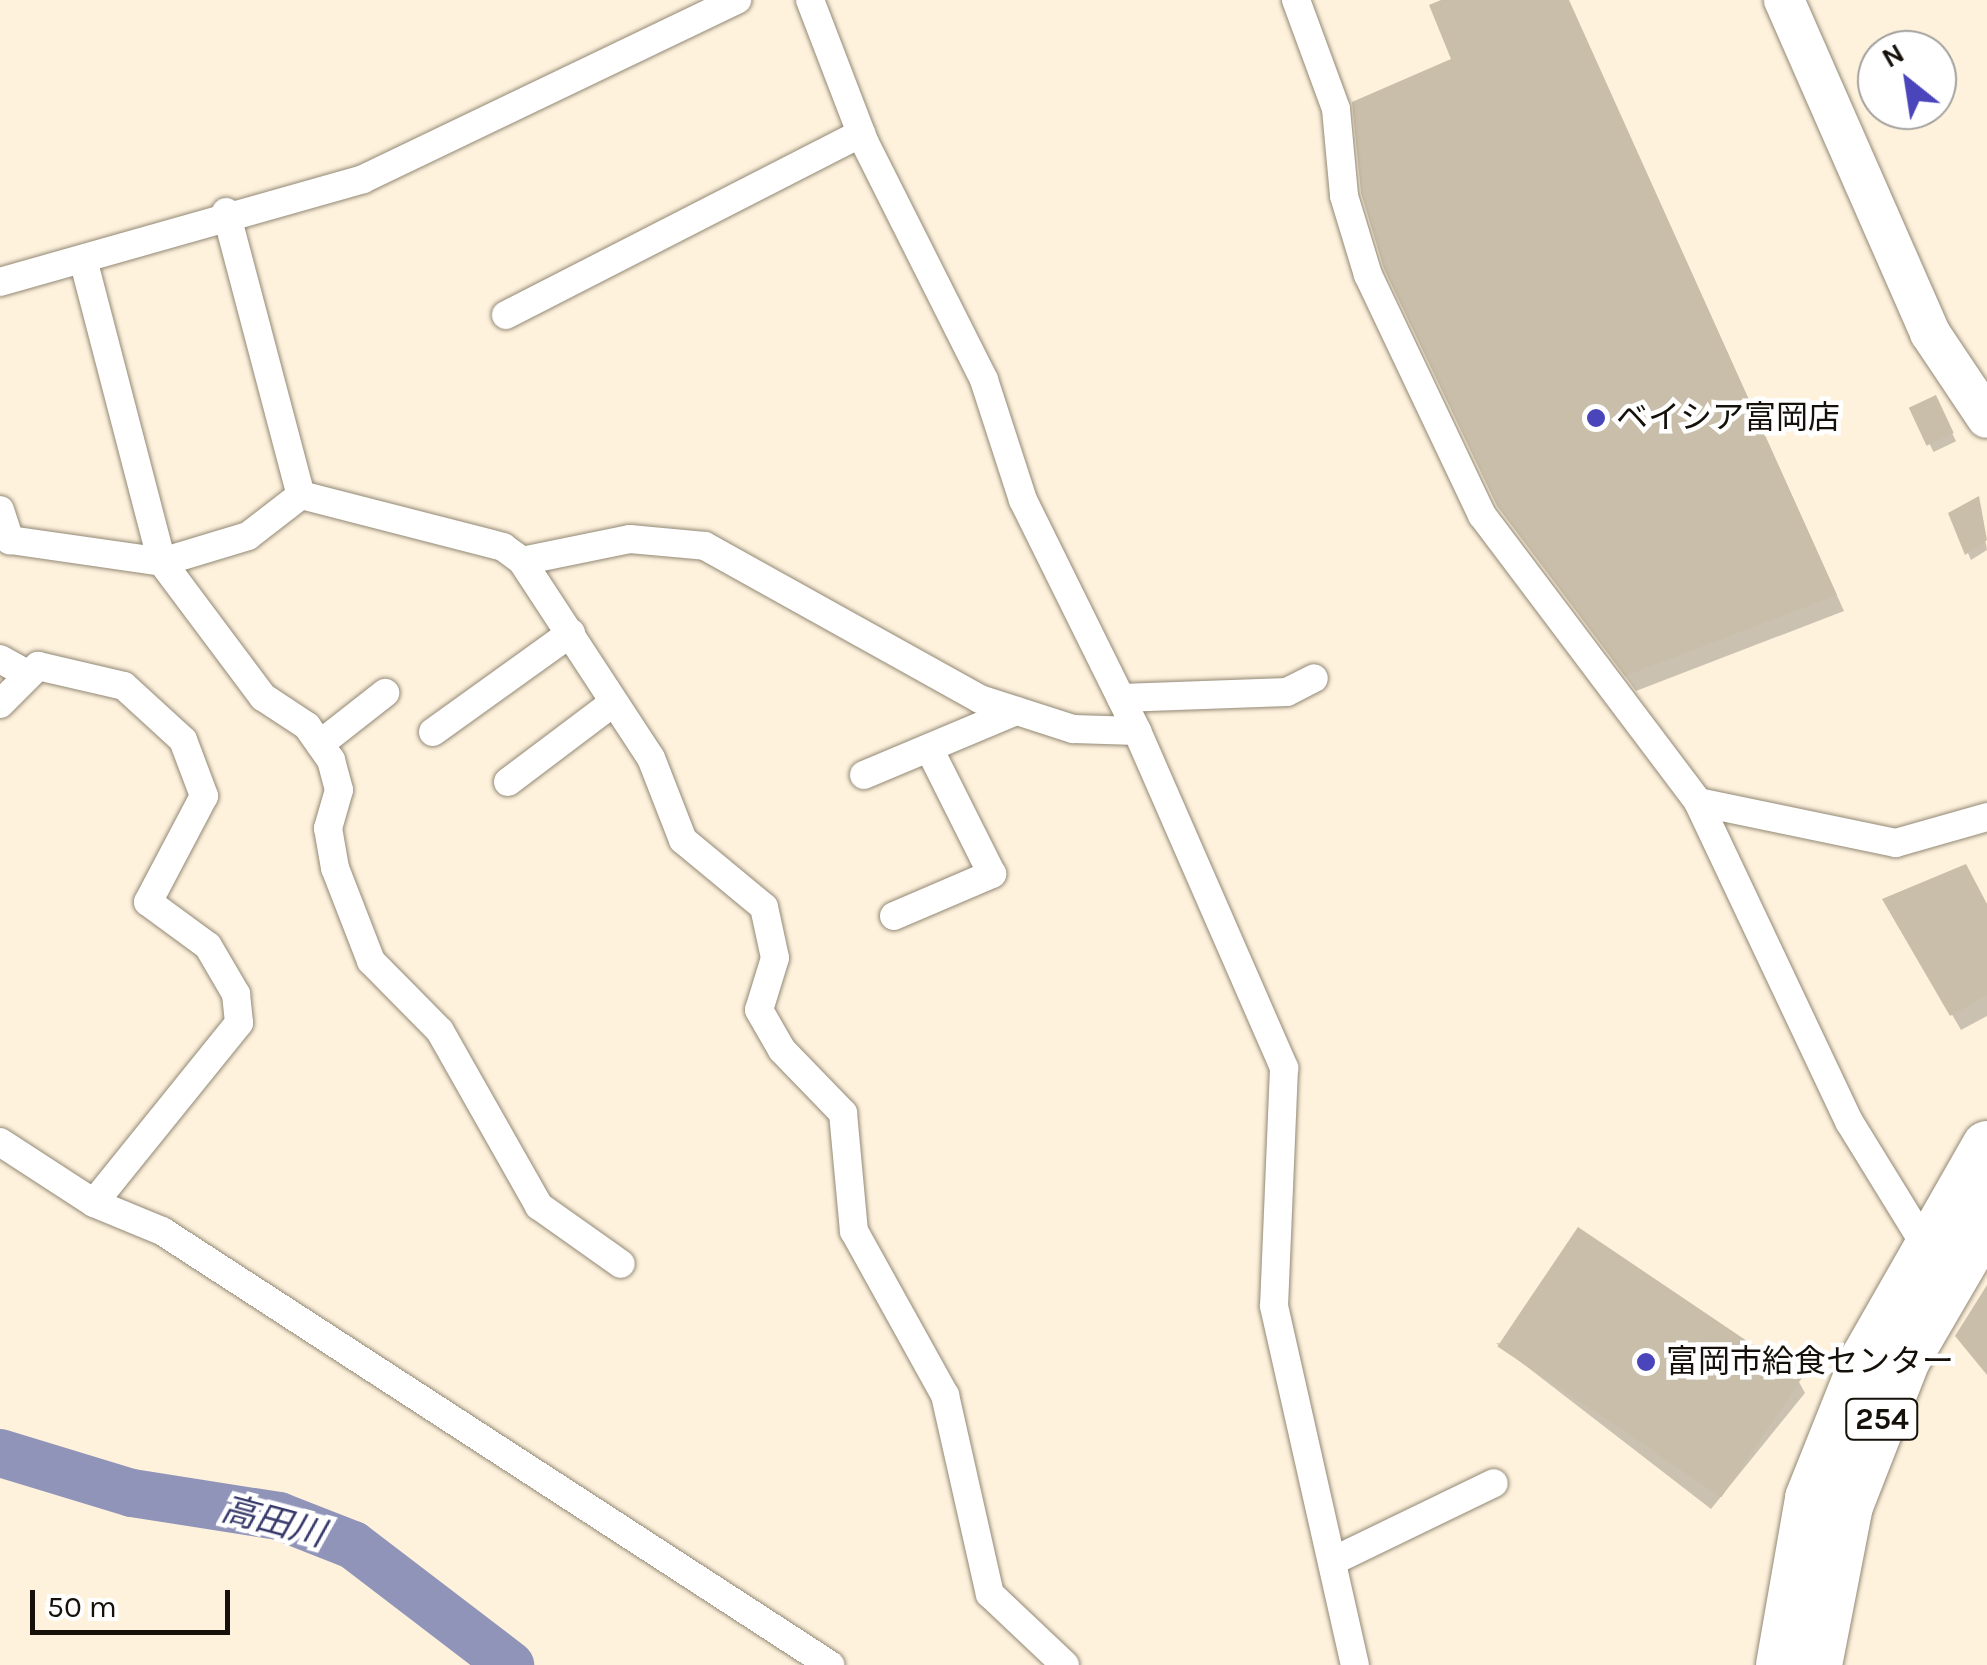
<!DOCTYPE html>
<meta charset="utf-8">
<style>
body{margin:0}
#map{position:relative;width:1987px;height:1665px;overflow:hidden;background:#fef2dd;font-family:Karla,"Noto Sans JP",sans-serif}
div>[style]{position:absolute}
[style*='--x']{left:calc(var(--x)*1px);top:calc(var(--y)*1px);width:calc(var(--w)*1px);rotate:calc(var(--a)*1deg)}
.shadow>*{inset:0;background:#0003;transform-origin:0 0}
.river>*{height:48px;margin:-24px;padding:0 24px;transform-origin:24px;border-radius:24px;background:#9094b8}
.building>*{inset:0;background:#c9bea9;transform-origin:0 0}
.roads{filter:drop-shadow(0 0 2px #928875) drop-shadow(0 0 2px #928875)}
.street>*{height:28px;margin:-14px;padding:0 14px;transform-origin:14px;border-radius:14px;background:#fff}
.secondary>*{height:40px;margin:-20px;padding:0 20px;transform-origin:20px;border-radius:20px;background:#fff}
.highway>*{height:50px;margin:-25px;padding:0 25px;transform-origin:25px;border-radius:25px;background:#fff}
.dots>*{width:28px;height:28px;translate:-50% -50%;box-sizing:border-box;border:5px solid #fff;border-radius:50%}
span{translate:-50% -50%;white-space:nowrap;text-align:center;line-height:1.15;-webkit-text-stroke:9px #fff;paint-order:stroke}
.shield-label span{padding:2px 8px;background:#fff;border:2px solid;border-radius:8px;-webkit-text-stroke-width:0}
.shield-label{font-size:30px;color:#15110a;font-weight:700}
.poi-label{font-size:32px;color:#15110a}
.left{translate:0 -50%;text-align:left}
.water-label{font-size:35px;color:#363869;font-style:italic}
.north{position:absolute;left:1857px;top:30px;width:100px;height:100px;box-sizing:border-box;background:#fff;border:2px solid #a1a09d;border-radius:50%;rotate:330deg;font-size:28px;font-weight:700;line-height:40px;text-align:center;color:#15110a}
.north::after{content:'';display:block;margin:auto;width:35px;height:45px;background:#4b45bb;clip-path:polygon(50% 0,100% 100%,50% 72%,0 100%)}
.scale{position:absolute;left:30px;top:1590px;width:200px;height:45px;box-sizing:border-box;border:5px solid #15110a;border-top:0;padding-left:12px;font-size:30px;line-height:35px;white-space:nowrap;color:#15110a;-webkit-text-stroke:8px #fff;paint-order:stroke}
</style>
<div id="map">
<div class="shadow">
<div style="clip-path:polygon(1447px 0,1568px 0,1844px 611px,1636px 691px,1510px 522px)"></div>
<div style="left:1935px;top:398px;width:48px;height:25px;rotate:64deg"></div>
<div style="clip-path:polygon(1978px 499px,1987px 550px,1971px 560px,1951px 514px)"></div>
<div style="clip-path:polygon(1886px 900px,1987px 908px,1987px 1016px,1961px 1030px)"></div>
<div style="clip-path:polygon(1496px 1343px,1799px 1382px,1805px 1393px,1711px 1509px)"></div>
</div>
<div class="river">
<div style="--x:0;--y:1453;--w:138;--a:16.9"></div>
<div style="--x:132;--y:1493;--w:149;--a:8.9"></div>
<div style="--x:279;--y:1516;--w:79;--a:21.4"></div>
<div style="--x:353;--y:1545;--w:198;--a:37.4"></div>
</div>
<div class="building">
<div style="clip-path:polygon(1441px 0,1569px 0,1837px 595px,1625px 676px,1497px 506px,1384px 269px,1361px 193px,1352px 102px,1451px 59px,1429px 5px)"></div>
<div style="left:1936px;top:395px;width:42px;height:30px;rotate:65deg"></div>
<div style="clip-path:polygon(1979px 496px,1987px 540px,1965px 555px,1948px 513px)"></div>
<div style="clip-path:polygon(1966px 864px,1987px 904px,1987px 995px,1950px 1016px,1882px 899px)"></div>
<div style="left:1578px;top:1227px;width:270px;height:144px;rotate:34deg"></div>
<div style="clip-path:polygon(1987px 1285px,1987px 1375px,1955px 1336px)"></div>
</div>
<div class="roads">
<div class="street">
<div style="--x:810;--y:0;--w:153;--a:69"></div>
<div style="--x:865;--y:143;--w:265;--a:63.3"></div>
<div style="--x:984;--y:380;--w:126;--a:72"></div>
<div style="--x:1023;--y:500;--w:258;--a:63.7"></div>
<div style="--x:1137;--y:731;--w:368;--a:66.4"></div>
<div style="--x:1284;--y:1068;--w:238;--a:92.4"></div>
<div style="--x:1274;--y:1306;--w:368;--a:77.3"></div>
<div style="--x:1296;--y:0;--w:116;--a:69.8"></div>
<div style="--x:1336;--y:109;--w:87;--a:84.7"></div>
<div style="--x:1344;--y:196;--w:83;--a:73.1"></div>
<div style="--x:1368;--y:275;--w:266;--a:64.6"></div>
<div style="--x:1482;--y:515;--w:359;--a:53"></div>
<div style="--x:1698;--y:802;--w:355;--a:64.7"></div>
<div style="--x:1850;--y:1123;--w:143;--a:58.4"></div>
<div style="--x:226;--y:212;--w:293;--a:75.2"></div>
<div style="--x:83;--y:259;--w:313;--a:75.4"></div>
<div style="--x:162;--y:562;--w:169;--a:53.2"></div>
<div style="--x:263;--y:697;--w:53;--a:33.4"></div>
<div style="--x:307;--y:726;--w:42;--a:54.8"></div>
<div style="--x:331;--y:760;--w:31;--a:75"></div>
<div style="--x:339;--y:790;--w:40;--a:106"></div>
<div style="--x:328;--y:828;--w:41;--a:80.1"></div>
<div style="--x:335;--y:868;--w:100;--a:68.8"></div>
<div style="--x:371;--y:961;--w:98;--a:45.4"></div>
<div style="--x:440;--y:1031;--w:201;--a:60.5"></div>
<div style="--x:539;--y:1206;--w:100;--a:35.3"></div>
<div style="--x:0;--y:282;--w:377;--a:-15.8"></div>
<div style="--x:363;--y:179;--w:415;--a:-25.6"></div>
<div style="--x:506;--y:315;--w:399;--a:-27.1"></div>
<div style="--x:0;--y:510;--w:32;--a:72"></div>
<div style="--x:10;--y:540;--w:154;--a:8.2"></div>
<div style="--x:162;--y:562;--w:90;--a:-16.8"></div>
<div style="--x:248;--y:536;--w:67;--a:-37.7"></div>
<div style="--x:301;--y:495;--w:209;--a:14.4"></div>
<div style="--x:503;--y:547;--w:24;--a:36"></div>
<div style="--x:522;--y:561;--w:235;--a:56.8"></div>
<div style="--x:651;--y:758;--w:88;--a:68.7"></div>
<div style="--x:683;--y:840;--w:105;--a:39.6"></div>
<div style="--x:764;--y:907;--w:52;--a:77.8"></div>
<div style="--x:775;--y:958;--w:54;--a:107.1"></div>
<div style="--x:759;--y:1010;--w:46;--a:60.1"></div>
<div style="--x:782;--y:1050;--w:88;--a:45.9"></div>
<div style="--x:843;--y:1113;--w:119;--a:84.7"></div>
<div style="--x:854;--y:1231;--w:188;--a:61"></div>
<div style="--x:945;--y:1395;--w:204;--a:77.3"></div>
<div style="--x:990;--y:1594;--w:103;--a:43.4"></div>
<div style="--x:522;--y:561;--w:110;--a:-11.5"></div>
<div style="--x:630;--y:539;--w:75;--a:5.3"></div>
<div style="--x:705;--y:546;--w:315;--a:29.1"></div>
<div style="--x:980;--y:699;--w:98;--a:17.9"></div>
<div style="--x:1073;--y:729;--w:64;--a:1.8"></div>
<div style="--x:0;--y:659;--w:31;--a:29"></div>
<div style="--x:1121;--y:698;--w:166;--a:-2.1"></div>
<div style="--x:1287;--y:692;--w:30;--a:-27"></div>
<div style="--x:0;--y:704;--w:54;--a:-45"></div>
<div style="--x:38;--y:666;--w:88;--a:13.1"></div>
<div style="--x:124;--y:686;--w:80;--a:42.5"></div>
<div style="--x:183;--y:740;--w:60;--a:69.4"></div>
<div style="--x:204;--y:796;--w:120;--a:117.8"></div>
<div style="--x:148;--y:902;--w:74;--a:36.3"></div>
<div style="--x:208;--y:946;--w:56;--a:59.7"></div>
<div style="--x:236;--y:994;--w:29;--a:84"></div>
<div style="--x:239;--y:1023;--w:231;--a:128.9"></div>
<div style="--x:433;--y:732;--w:170;--a:-35.7"></div>
<div style="--x:320;--y:744;--w:83;--a:-38.1"></div>
<div style="--x:864;--y:775;--w:165;--a:-22.8"></div>
<div style="--x:508;--y:782;--w:126;--a:-37"></div>
<div style="--x:1698;--y:802;--w:202;--a:11.7"></div>
<div style="--x:1896;--y:843;--w:95;--a:-15.9"></div>
<div style="--x:894;--y:916;--w:107;--a:-23.2"></div>
<div style="--x:992;--y:874;--w:141;--a:-116.6"></div>
<div style="--x:0;--y:1142;--w:112;--a:33"></div>
<div style="--x:94;--y:1203;--w:74;--a:22.4"></div>
<div style="--x:162;--y:1231;--w:797;--a:33.01"></div>
<div style="--x:1337;--y:1559;--w:174;--a:-25.8"></div>
</div>
<div class="secondary">
<div style="--x:1784;--y:0;--w:364;--a:66.3"></div>
<div style="--x:1930;--y:333;--w:102;--a:56.2"></div>
</div>
<div class="highway">
<div style="--x:1781;--y:1665;--w:169;--a:-80.1"></div>
<div style="--x:1810;--y:1498;--w:151;--a:-68.2"></div>
<div style="--x:1866;--y:1358;--w:244;--a:-60.3"></div>
<div style="--x:1817;--y:1665;--w:162;--a:-79"></div>
<div style="--x:1848;--y:1506;--w:157;--a:-68.7"></div>
<div style="--x:1905;--y:1360;--w:163;--a:-59.8"></div>
</div>
</div>
<div class="dots">
<div style="left:1596px;top:418px;background:#4b45bb"></div>
<div style="left:1646px;top:1362px;background:#4b45bb"></div>
</div>
<div class="shield-label">
<span style="left:1882px;top:1419px">254</span>
</div>
<div class="poi-label">
<span class="left" style="left:1616px;top:418px">ベイシア富岡店</span>
<span class="left" style="left:1666px;top:1362px">富岡市給食センター</span>
</div>
<div class="water-label">
<span style="left:273px;top:1522px;rotate:15deg">高田川</span>
</div>
<div class="north">N</div>
<div class="scale">50 m</div>
</div>
